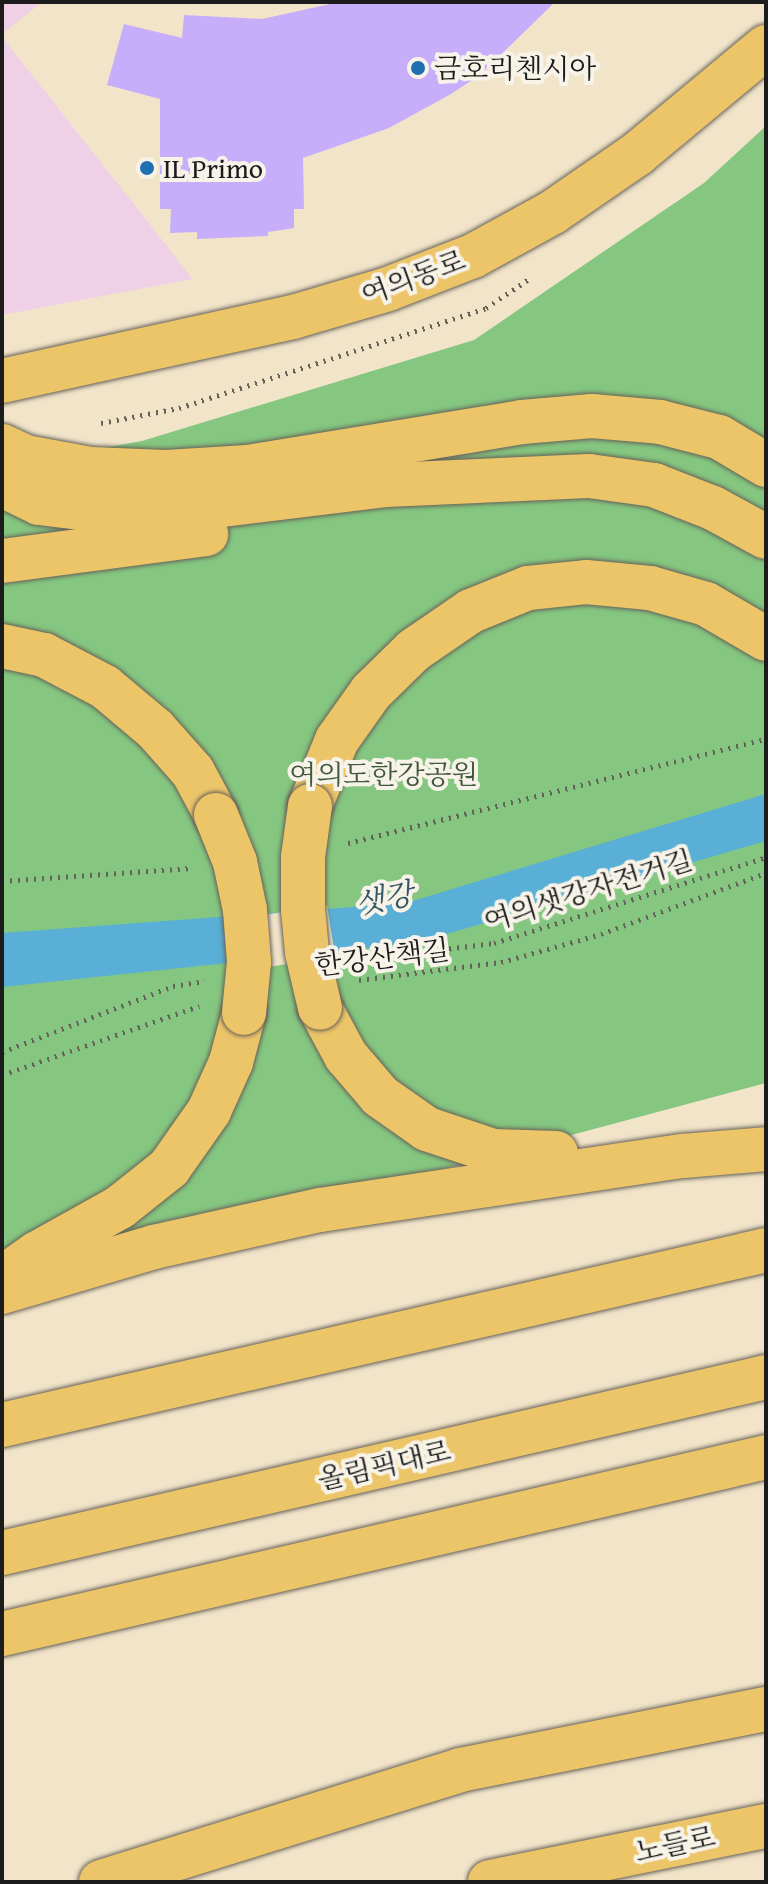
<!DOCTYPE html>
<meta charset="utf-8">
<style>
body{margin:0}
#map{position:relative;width:768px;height:1884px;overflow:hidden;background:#f1e4c9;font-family:"Gentium Book Plus","Noto Serif KR",serif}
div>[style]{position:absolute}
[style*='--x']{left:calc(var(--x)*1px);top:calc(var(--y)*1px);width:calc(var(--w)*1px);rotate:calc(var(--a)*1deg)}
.built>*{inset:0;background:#efd0e6}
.green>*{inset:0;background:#85c780}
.water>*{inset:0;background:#59afd5}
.pier>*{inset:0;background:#f1e4c9;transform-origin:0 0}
.building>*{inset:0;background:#c7aefa}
.path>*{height:5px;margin-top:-2.5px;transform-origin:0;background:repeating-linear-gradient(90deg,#676259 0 2px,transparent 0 8px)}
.roads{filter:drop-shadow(0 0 2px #676259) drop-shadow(0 0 2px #676259)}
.major>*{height:44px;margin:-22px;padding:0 22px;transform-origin:22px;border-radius:22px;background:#edc569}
.highway>*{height:44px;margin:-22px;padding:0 22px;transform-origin:22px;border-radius:22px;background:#edc569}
.bridges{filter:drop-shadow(0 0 2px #676259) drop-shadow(0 0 2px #676259)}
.highway-bridge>*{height:44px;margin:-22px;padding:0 22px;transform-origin:22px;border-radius:22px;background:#edc569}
.dots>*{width:22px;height:22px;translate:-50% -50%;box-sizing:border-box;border:4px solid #f7f3e8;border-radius:50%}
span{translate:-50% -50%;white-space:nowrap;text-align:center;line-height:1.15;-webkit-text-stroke:8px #f7f3e8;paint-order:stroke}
.poi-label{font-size:28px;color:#1c1c1c}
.left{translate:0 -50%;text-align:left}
.street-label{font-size:28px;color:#1c1c1c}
.park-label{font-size:28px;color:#41583f}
.water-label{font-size:30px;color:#345766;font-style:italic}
.frame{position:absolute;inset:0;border:4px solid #1c1c1c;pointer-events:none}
</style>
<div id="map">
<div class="built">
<div style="clip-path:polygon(2px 2px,42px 2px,2px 34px)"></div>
<div style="clip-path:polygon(2px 37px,170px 250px,192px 279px,2px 315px)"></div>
</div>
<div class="green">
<div style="clip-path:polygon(766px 126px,766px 1083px,2px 1287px,2px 466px,142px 441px,474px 340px,704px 183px)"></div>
</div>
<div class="water">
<div style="clip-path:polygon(766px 794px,766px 841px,416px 943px,2px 987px,2px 933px,406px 903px)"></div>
</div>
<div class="pier">
<div style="left:327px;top:905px;width:52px;height:104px;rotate:81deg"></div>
</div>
<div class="building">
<div style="clip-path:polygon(339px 2px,555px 2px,480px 75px,451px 94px,389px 128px,303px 158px,304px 209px,294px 209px,294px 228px,268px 232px,268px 236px,197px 239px,197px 232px,170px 233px,171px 209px,160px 209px,160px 99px,107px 85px,124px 24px,182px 38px,184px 15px,262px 19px)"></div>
</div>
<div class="path">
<div style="--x:101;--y:423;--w:79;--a:-10.9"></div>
<div style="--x:179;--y:408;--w:323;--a:-18"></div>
<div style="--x:486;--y:308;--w:52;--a:-34"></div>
<div style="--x:348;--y:843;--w:431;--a:-14"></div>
<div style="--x:2;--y:881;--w:190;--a:-3.9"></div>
<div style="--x:354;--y:960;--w:141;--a:-6.9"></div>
<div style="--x:494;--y:943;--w:285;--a:-17.5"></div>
<div style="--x:359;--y:980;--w:143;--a:-7.2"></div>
<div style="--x:501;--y:962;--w:104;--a:-15.6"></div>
<div style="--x:601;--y:934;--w:176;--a:-20.3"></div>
<div style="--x:2;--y:1052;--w:183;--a:-21.1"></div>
<div style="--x:173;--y:986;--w:32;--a:-9"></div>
<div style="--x:2;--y:1075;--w:209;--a:-19.3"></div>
</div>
<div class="roads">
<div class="major">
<div style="--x:2;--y:381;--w:298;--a:-12.4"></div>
<div style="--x:293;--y:317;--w:99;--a:-16.4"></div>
<div style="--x:388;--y:289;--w:91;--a:-21.2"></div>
<div style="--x:473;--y:256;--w:91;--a:-28.8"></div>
<div style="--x:553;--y:212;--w:102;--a:-34.6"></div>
<div style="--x:637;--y:154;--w:168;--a:-39.7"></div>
<div style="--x:2;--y:446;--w:26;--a:25"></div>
<div style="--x:26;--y:457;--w:65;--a:10.6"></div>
<div style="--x:90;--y:469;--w:76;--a:2.3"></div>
<div style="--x:166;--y:472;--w:82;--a:-3.5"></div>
<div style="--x:248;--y:467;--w:278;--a:-9.3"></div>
<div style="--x:522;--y:422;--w:70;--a:-4.9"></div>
<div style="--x:592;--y:416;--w:68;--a:5"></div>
<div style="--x:660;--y:422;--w:61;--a:14.3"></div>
<div style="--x:719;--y:437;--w:55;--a:30.8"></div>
<div style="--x:2;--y:485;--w:41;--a:25.9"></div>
<div style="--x:39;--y:503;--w:74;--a:7"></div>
<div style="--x:112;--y:512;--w:78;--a:-2.2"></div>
<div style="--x:190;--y:509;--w:196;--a:-7"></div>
<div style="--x:385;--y:485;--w:204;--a:-2.5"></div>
<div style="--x:589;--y:476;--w:66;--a:7.9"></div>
<div style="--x:654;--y:485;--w:63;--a:21.3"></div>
<div style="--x:713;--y:508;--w:60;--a:28.7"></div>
<div style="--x:2;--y:561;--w:206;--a:-7.5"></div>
<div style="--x:101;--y:1882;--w:376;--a:-17.3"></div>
<div style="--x:460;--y:1770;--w:312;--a:-11.3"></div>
<div style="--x:490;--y:1882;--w:282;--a:-11.5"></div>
</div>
<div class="highway">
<div style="--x:2;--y:646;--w:43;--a:12.1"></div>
<div style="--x:44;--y:655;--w:69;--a:27.7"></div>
<div style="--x:105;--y:687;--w:65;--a:40"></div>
<div style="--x:155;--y:729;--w:57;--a:48.5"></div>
<div style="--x:193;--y:772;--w:49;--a:61.9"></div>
<div style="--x:310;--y:806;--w:71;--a:-67.8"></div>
<div style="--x:337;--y:740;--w:59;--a:-54.7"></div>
<div style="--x:371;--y:692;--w:60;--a:-44.3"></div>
<div style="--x:414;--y:650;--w:69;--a:-34.4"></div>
<div style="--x:471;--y:611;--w:61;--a:-22"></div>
<div style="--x:528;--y:588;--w:58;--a:-5.9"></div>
<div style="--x:586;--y:582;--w:64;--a:5.4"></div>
<div style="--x:650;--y:588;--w:58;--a:15.9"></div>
<div style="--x:706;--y:604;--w:69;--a:30.3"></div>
<div style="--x:320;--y:1008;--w:55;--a:61.6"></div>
<div style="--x:346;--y:1056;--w:52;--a:49.6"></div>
<div style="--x:380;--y:1096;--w:57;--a:35.1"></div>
<div style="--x:427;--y:1129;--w:70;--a:18.4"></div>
<div style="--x:493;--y:1151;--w:63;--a:1.8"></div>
<div style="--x:2;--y:1278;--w:42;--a:-35.2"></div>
<div style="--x:36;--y:1254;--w:96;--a:-29.2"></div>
<div style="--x:120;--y:1207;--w:63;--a:-38.5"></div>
<div style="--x:169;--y:1168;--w:70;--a:-54.9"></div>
<div style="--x:209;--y:1111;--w:54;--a:-65.8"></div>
<div style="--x:231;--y:1062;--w:51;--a:-75.1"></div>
<div style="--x:2;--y:1292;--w:159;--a:-16.5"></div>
<div style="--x:154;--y:1247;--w:170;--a:-12.6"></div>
<div style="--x:320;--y:1210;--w:367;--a:-8.5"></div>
<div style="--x:683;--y:1156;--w:83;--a:-4.8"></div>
<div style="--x:2;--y:1425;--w:784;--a:-12.9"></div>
<div style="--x:2;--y:1553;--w:784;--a:-12.97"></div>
<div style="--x:2;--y:1634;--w:784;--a:-13.04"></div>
</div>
</div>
<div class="bridges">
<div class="highway-bridge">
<div style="--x:310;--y:806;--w:51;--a:97.8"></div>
<div style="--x:303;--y:857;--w:52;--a:90"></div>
<div style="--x:303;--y:909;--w:43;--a:84.7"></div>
<div style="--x:307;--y:952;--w:57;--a:76.9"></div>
<div style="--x:216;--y:815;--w:51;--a:68"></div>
<div style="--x:235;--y:862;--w:49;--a:78.2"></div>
<div style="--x:245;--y:910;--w:52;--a:85.6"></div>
<div style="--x:249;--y:962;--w:51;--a:95.6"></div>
</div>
</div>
<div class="dots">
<div style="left:418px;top:68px;background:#1f6fb2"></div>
<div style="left:147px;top:168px;background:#1f6fb2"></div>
</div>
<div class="poi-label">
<span class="left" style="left:434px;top:68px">금호리첸시아</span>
<span class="left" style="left:163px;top:168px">IL Primo</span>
</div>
<div class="street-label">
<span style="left:413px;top:277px;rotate:-20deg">여의동로</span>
<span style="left:588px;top:890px;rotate:-17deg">여의샛강자전거길</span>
<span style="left:382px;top:957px;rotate:-7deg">한강산책길</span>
<span style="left:384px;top:1465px;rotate:-13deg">올림픽대로</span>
<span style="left:675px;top:1844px;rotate:-12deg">노들로</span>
</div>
<div class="park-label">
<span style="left:384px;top:774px">여의도한강공원</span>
</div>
<div class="water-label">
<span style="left:384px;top:898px;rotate:-11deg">샛강</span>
</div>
<div class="frame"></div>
</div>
